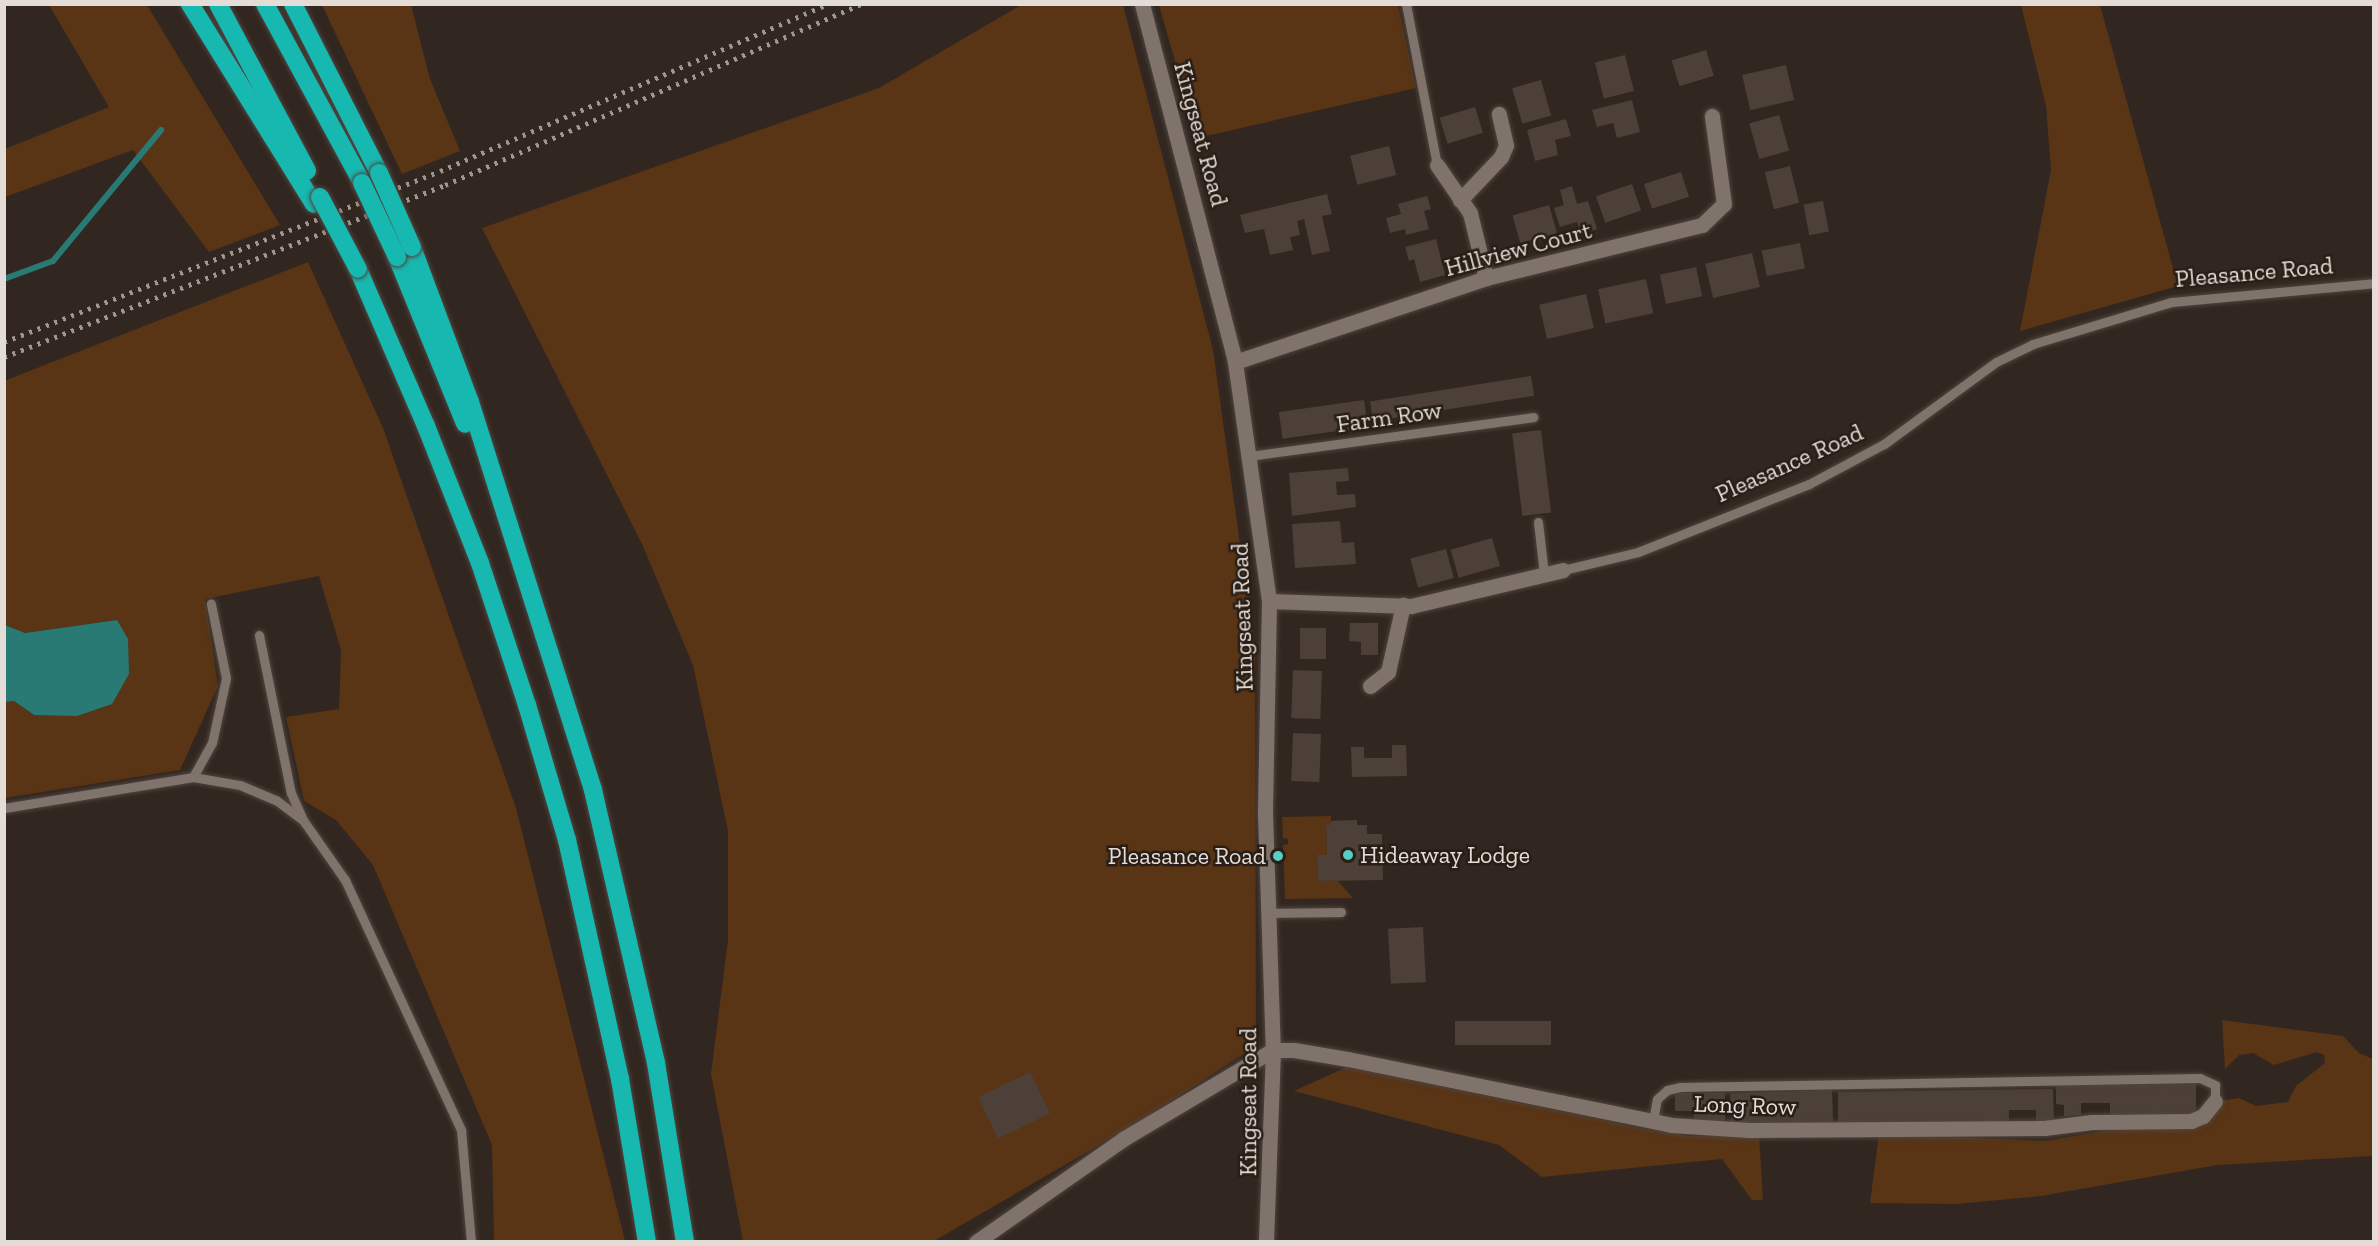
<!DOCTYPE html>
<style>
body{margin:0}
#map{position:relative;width:2378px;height:1246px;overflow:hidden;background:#322720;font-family:"Zilla Slab",serif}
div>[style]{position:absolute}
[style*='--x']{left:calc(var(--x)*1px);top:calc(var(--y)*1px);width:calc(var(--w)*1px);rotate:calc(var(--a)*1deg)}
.green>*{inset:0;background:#593415}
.water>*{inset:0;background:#297a74}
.stream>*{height:6px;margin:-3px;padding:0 3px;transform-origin:3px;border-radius:3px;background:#297a74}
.building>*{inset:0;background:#4c4038;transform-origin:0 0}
.roads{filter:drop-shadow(0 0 2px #4e453f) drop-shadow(0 0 2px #4e453f)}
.lane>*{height:9px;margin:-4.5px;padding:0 4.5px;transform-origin:4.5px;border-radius:4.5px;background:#80736b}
.street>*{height:15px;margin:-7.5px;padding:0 7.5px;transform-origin:7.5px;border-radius:7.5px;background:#80736b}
.secondary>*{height:15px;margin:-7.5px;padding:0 7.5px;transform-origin:7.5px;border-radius:7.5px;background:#80736b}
.highway>*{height:18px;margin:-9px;padding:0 9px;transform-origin:9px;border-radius:9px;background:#17b8b0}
.rail>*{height:4.5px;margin-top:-2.25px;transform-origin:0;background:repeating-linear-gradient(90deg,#a09792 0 3px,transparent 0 9px)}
.bridges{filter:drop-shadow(0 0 2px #4e453f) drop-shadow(0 0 2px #4e453f)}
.highway-bridge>*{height:18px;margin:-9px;padding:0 9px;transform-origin:9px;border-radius:9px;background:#17b8b0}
.dots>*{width:16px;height:16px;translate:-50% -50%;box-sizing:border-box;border:3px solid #281e16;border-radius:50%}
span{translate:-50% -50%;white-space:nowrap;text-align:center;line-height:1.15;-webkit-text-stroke:5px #281e16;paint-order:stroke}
.street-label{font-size:24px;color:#e3dcd7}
.poi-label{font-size:24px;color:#e3dcd7}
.left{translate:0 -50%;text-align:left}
.right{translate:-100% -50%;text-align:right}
.frame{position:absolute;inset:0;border:6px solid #e3dcd7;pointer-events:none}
</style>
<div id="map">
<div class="green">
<div style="clip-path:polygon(49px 5px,147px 5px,280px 225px,209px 252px,133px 150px,5px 197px,5px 149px,109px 107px)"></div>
<div style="clip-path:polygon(322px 5px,411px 5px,430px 79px,460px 151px,402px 174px)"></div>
<div style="clip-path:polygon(1021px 5px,1123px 5px,1213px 350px,1255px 652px,1256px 1046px,1132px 1126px,934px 1241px,743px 1241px,711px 1074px,728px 940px,728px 831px,693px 665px,642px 544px,482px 228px,879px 88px)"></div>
<div style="clip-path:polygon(1159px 5px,1398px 5px,1416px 88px,1197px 138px)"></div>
<div style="clip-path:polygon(2021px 5px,2100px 5px,2178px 286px,2020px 331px,2051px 170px,2046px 106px)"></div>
<div style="clip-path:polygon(308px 262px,383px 428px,516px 808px,625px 1241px,494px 1241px,492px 1145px,373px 865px,336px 820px,304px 801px,286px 717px,339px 709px,341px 650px,319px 576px,205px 599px,218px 686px,180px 770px,5px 798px,5px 702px,14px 701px,34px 715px,117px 620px,25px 633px,5px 625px,4px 381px)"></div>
<div style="clip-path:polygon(1331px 816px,1331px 825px,1326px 825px,1327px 855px,1317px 855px,1318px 881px,1338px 881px,1353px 898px,1285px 899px,1283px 845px,1288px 844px,1288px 839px,1283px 838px,1282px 817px)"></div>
<div style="clip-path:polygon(2222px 1020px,2343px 1036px,2359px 1053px,2373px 1059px,2373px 1156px,2217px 1165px,2041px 1196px,1956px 1204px,1870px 1203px,1879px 1134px,2045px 1141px,2134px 1126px,2192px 1125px,2221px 1101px,2239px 1098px,2256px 1106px,2288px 1102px,2296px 1086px,2325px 1063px,2324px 1055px,2317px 1052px,2274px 1065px,2253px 1053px,2239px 1055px,2225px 1069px)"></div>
<div style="clip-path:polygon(1347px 1067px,1645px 1129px,1689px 1136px,1759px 1135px,1763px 1200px,1752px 1200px,1722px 1159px,1542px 1177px,1499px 1145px,1294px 1091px)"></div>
</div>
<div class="water">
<div style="clip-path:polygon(117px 620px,128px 639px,129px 674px,112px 704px,77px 716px,34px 715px,14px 701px,5px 702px,5px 625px,25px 633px)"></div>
</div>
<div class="stream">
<div style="--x:4;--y:279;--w:52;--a:-20.2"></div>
<div style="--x:53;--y:261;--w:170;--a:-50.5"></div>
</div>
<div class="building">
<div style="left:1706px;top:50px;width:27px;height:36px;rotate:73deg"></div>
<div style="left:1625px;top:55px;width:37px;height:31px;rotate:76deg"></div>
<div style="left:1786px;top:65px;width:36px;height:45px;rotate:77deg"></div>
<div style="left:1541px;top:80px;width:37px;height:30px;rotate:74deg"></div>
<div style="clip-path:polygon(1632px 100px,1640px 132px,1617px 138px,1613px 123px,1597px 127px,1592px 110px)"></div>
<div style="left:1475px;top:107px;width:27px;height:37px;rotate:73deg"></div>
<div style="left:1779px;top:115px;width:37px;height:31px;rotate:74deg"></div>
<div style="clip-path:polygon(1566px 119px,1571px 136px,1555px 140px,1558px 155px,1535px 161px,1527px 130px)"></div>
<div style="left:1389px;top:146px;width:30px;height:40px;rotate:76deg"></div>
<div style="left:1790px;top:166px;width:38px;height:26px;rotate:76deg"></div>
<div style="left:1681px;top:172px;width:26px;height:39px;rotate:72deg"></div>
<div style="left:1632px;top:184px;width:28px;height:38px;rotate:71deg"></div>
<div style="clip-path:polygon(1572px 186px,1577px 204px,1588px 201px,1597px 229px,1581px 234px,1577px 222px,1560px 227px,1554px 208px,1564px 205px,1560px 190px)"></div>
<div style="clip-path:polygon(1327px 194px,1332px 214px,1322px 216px,1330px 251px,1312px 255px,1304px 219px,1297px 221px,1300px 235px,1290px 237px,1293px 250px,1270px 255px,1264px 229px,1245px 233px,1240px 215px)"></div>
<div style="clip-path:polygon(1427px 196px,1431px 209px,1424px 211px,1429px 229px,1406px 235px,1405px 229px,1390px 233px,1386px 218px,1401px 214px,1398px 204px)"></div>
<div style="left:1823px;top:201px;width:31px;height:20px;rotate:79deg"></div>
<div style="left:1549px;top:205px;width:29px;height:38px;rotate:74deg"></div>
<div style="clip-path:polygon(1436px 239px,1445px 275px,1420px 282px,1414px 259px,1409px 261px,1405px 247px)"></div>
<div style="left:1800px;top:243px;width:26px;height:39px;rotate:79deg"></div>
<div style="left:1752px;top:253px;width:35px;height:48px;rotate:77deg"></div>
<div style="left:1696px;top:267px;width:30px;height:37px;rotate:78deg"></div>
<div style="left:1646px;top:279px;width:35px;height:49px;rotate:78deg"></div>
<div style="left:1586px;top:294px;width:35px;height:48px;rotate:77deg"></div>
<div style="left:1531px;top:376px;width:20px;height:163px;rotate:81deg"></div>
<div style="left:1364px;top:400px;width:27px;height:86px;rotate:82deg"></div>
<div style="left:1541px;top:430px;width:83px;height:29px;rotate:83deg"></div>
<div style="clip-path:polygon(1348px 468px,1349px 481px,1336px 482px,1337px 495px,1355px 494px,1356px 507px,1292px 516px,1289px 473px)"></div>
<div style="clip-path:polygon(1340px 521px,1342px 543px,1354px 542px,1356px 564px,1295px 568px,1292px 524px)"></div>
<div style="left:1492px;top:538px;width:29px;height:43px;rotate:74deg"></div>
<div style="left:1446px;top:549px;width:30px;height:37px;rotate:75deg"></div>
<div style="clip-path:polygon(1350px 623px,1378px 623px,1378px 655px,1361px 655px,1361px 642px,1349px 641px)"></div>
<div style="left:1300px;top:628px;width:26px;height:31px"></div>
<div style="left:1293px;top:670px;width:29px;height:48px;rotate:2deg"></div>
<div style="left:1293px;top:733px;width:28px;height:48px;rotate:2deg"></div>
<div style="clip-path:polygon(1392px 745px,1406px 745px,1407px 776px,1352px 777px,1351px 747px,1364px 747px,1364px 758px,1392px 758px)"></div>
<div style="clip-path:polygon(1357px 820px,1357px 825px,1367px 825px,1367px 834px,1382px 834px,1383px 880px,1318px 881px,1317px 855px,1327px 855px,1326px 825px,1331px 825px,1331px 821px)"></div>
<div style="left:1423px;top:927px;width:55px;height:35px;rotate:87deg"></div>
<div style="left:1551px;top:1021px;width:24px;height:96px;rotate:90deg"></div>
<div style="left:1030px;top:1072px;width:46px;height:58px;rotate:64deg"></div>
<div style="clip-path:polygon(2196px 1084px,2196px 1114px,2110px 1114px,2110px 1103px,2081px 1103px,2081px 1115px,2064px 1116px,2064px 1105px,2056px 1104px,2056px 1085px)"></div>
<div style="clip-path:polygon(2053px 1089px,2054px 1121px,2036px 1121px,2036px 1110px,2009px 1110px,2009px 1122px,1838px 1124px,1838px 1092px)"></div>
<div style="left:1832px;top:1090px;width:32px;height:102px;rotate:88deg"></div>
<div style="clip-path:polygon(1675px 1093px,1725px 1093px,1725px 1121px,1694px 1122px,1694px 1111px,1675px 1111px)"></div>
</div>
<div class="roads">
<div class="lane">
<div style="--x:1406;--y:4;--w:164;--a:79.1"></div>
<div style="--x:1249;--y:456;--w:287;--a:-7.8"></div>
<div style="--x:1538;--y:522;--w:52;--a:83.4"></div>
<div style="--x:1563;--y:570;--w:77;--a:-13.5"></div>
<div style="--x:1638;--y:552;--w:184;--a:-21.7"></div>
<div style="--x:1809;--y:484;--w:85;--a:-28.1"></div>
<div style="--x:1884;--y:444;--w:139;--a:-36.2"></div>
<div style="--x:1996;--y:362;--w:41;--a:-25.9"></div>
<div style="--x:2033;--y:344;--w:144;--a:-16.9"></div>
<div style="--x:2171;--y:302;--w:204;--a:-5.3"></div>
<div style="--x:259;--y:635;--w:161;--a:78.6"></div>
<div style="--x:291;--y:793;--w:27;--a:66"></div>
<div style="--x:193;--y:777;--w:39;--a:-61"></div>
<div style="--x:212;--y:743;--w:66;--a:-77.8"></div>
<div style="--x:226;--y:678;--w:76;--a:-101.5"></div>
<div style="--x:4;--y:808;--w:192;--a:-9.3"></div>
<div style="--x:193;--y:777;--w:48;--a:9.7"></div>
<div style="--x:240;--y:785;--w:39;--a:23"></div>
<div style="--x:276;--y:800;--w:34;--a:37"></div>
<div style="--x:303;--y:820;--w:73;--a:55"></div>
<div style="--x:345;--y:880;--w:276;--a:65.1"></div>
<div style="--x:461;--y:1130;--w:112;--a:84.9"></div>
<div style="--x:1267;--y:913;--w:74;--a:-0.8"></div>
<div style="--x:1653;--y:1121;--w:22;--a:-80"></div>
<div style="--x:1657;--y:1099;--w:13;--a:-42"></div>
<div style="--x:1667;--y:1090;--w:13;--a:-13"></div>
<div style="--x:1680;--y:1087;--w:520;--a:-0.99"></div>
<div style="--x:2200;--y:1078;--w:17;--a:25"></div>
<div style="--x:2215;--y:1085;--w:16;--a:90"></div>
</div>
<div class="street">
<div style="--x:1437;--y:165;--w:58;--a:55.5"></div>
<div style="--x:1470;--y:213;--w:67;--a:76.2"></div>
<div style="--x:1460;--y:200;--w:59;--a:-46.4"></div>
<div style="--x:1501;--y:157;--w:13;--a:-67"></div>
<div style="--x:1506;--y:145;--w:32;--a:-103"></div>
<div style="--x:1235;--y:362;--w:265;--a:-18.5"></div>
<div style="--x:1486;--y:278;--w:222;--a:-13.8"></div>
<div style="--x:1702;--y:225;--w:30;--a:-44"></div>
<div style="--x:1724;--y:204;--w:89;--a:-97.8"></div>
<div style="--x:1269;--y:601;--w:142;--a:2"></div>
<div style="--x:1411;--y:606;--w:156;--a:-13.3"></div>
<div style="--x:1370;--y:686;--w:23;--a:-38"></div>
<div style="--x:1388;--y:672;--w:69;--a:-77.4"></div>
<div style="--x:976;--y:1242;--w:179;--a:-35"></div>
<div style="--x:1123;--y:1139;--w:174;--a:-30.7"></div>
<div style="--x:1273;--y:1050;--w:21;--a:0"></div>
<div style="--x:1294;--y:1050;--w:55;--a:9.5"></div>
<div style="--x:1348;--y:1059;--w:330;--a:11.5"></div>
<div style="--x:1671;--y:1125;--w:78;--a:3.7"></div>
<div style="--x:1749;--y:1130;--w:295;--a:-0.4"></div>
<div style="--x:2044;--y:1128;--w:48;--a:-7.1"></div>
<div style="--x:2092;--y:1122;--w:99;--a:-0.6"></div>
<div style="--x:2191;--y:1121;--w:13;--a:-23"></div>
<div style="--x:2203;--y:1116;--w:19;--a:-51"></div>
</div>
<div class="secondary">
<div style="--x:1142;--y:4;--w:370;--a:75.4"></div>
<div style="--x:1235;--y:362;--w:241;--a:81.9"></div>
<div style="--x:1269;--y:601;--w:212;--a:91.1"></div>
<div style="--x:1265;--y:813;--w:237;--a:88.1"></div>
<div style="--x:1273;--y:1050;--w:192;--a:92.1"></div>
</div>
<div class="highway">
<div style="--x:190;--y:4;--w:235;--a:58.2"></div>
<div style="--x:218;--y:4;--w:189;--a:61.9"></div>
<div style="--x:265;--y:4;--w:204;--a:61.5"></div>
<div style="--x:293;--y:4;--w:190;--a:63"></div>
<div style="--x:412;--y:247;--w:165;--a:69.5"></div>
<div style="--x:470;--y:402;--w:407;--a:72.4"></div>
<div style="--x:593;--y:790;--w:280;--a:77"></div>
<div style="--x:656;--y:1063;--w:181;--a:80.8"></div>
<div style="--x:397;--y:257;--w:180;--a:67.8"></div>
<div style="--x:358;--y:269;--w:171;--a:66.6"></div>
<div style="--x:426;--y:426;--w:147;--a:68.5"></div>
<div style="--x:480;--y:563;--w:150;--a:71.7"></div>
<div style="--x:527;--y:705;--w:141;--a:73.5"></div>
<div style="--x:567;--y:840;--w:245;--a:77.5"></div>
<div style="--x:620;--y:1079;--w:165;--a:80.6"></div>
</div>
</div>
<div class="rail">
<div style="--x:4;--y:342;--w:468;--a:-21.4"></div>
<div style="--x:440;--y:171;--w:421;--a:-23.3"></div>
<div style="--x:4;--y:357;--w:473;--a:-21.3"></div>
<div style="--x:445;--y:185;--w:455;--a:-23.5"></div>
</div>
<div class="bridges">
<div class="highway-bridge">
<div style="--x:379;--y:173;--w:81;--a:66"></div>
<div style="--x:362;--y:183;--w:82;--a:64.7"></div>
<div style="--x:320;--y:197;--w:81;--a:62.2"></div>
</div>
</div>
<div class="dots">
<div style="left:1348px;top:855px;background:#55cec5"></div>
<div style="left:1278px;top:856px;background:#55cec5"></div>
</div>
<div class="street-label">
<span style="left:1201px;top:134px;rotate:75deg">Kingseat Road</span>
<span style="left:1518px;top:249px;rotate:-15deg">Hillview Court</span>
<span style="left:2254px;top:272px;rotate:-5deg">Pleasance Road</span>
<span style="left:1389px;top:417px;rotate:-8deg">Farm Row</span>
<span style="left:1789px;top:463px;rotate:-24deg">Pleasance Road</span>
<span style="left:1242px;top:617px;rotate:-92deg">Kingseat Road</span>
<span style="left:1248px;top:1102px;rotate:-90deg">Kingseat Road</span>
<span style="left:1745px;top:1105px;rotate:2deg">Long Row</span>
</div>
<div class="poi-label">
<span class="left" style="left:1360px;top:855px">Hideaway Lodge</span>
<span class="right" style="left:1266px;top:856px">Pleasance Road</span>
</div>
<div class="frame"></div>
</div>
